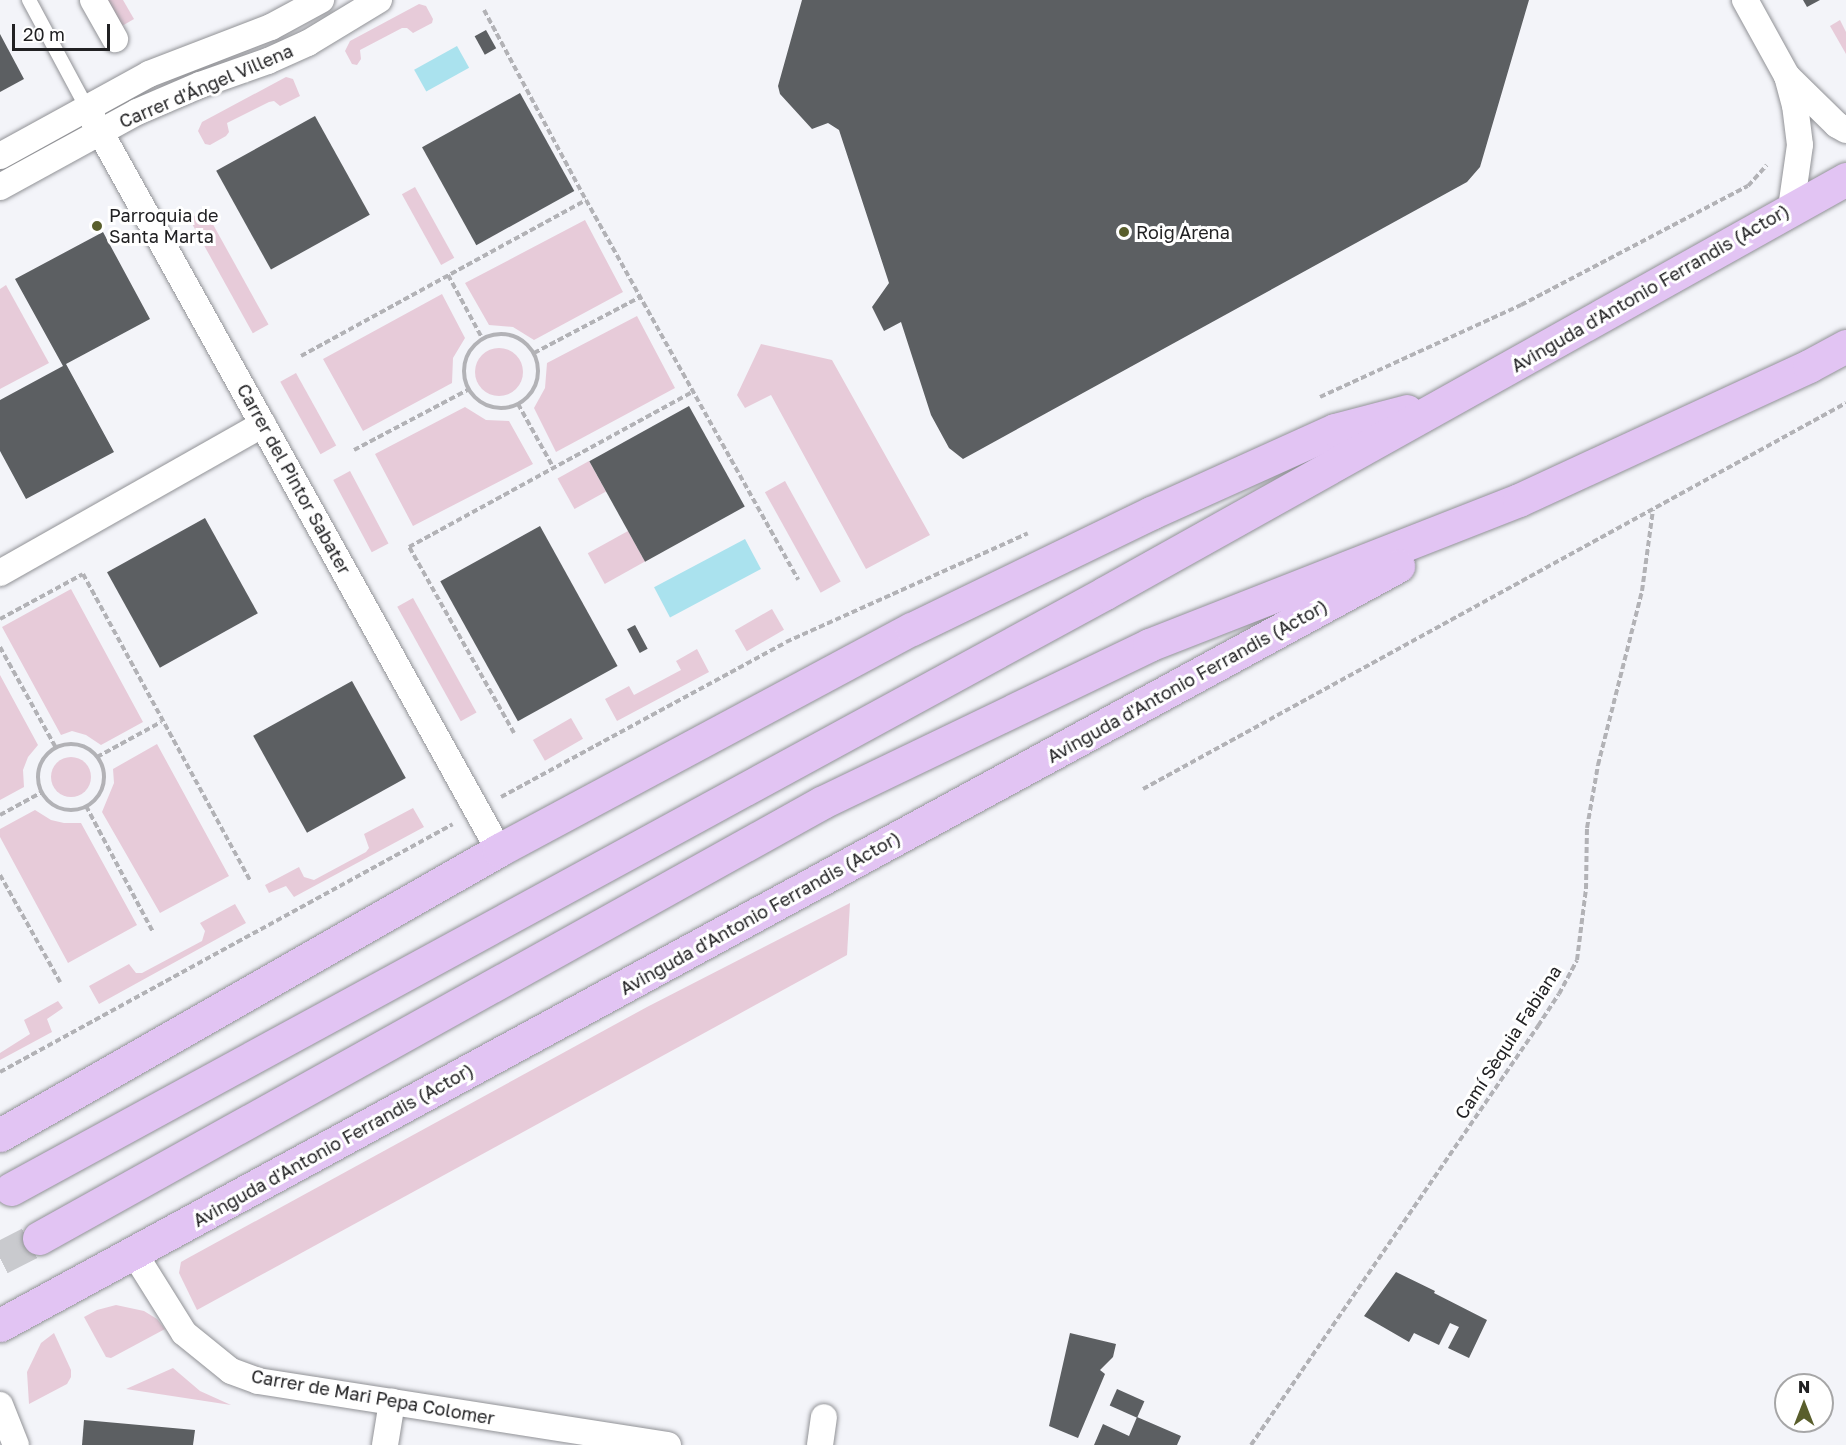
<!DOCTYPE html>
<meta charset="utf-8">
<style>
body{margin:0}
#map{position:relative;width:1846px;height:1445px;overflow:hidden;background:#f3f4f9;font-family:"Golos Text",sans-serif}
div>[style]{position:absolute}
[style*='--x']{left:calc(var(--x)*1px);top:calc(var(--y)*1px);width:calc(var(--w)*1px);rotate:calc(var(--a)*1deg)}
.green>*{inset:0;background:#e7cbd9;transform-origin:0 0}
.round{border-radius:50%}
.water>*{inset:0;background:#aae2ee;transform-origin:0 0}
.building>*{inset:0;background:#5c5f62;transform-origin:0 0}
.primary-tunnel>*{height:33px;margin-top:-16.5px;transform-origin:0;background:repeating-linear-gradient(90deg,#c9cace 0 33px,transparent 0 49px)}
.path>*{height:4px;margin-top:-2px;transform-origin:0;background:repeating-linear-gradient(90deg,#b2b2b6 0 6px,transparent 0 9px)}
.path>.ring{margin:-2px;padding:0;box-sizing:content-box;background:none;border:4px solid #b2b2b6;border-radius:50%}
.roads{filter:drop-shadow(0 0 2px #919296) drop-shadow(0 0 2px #919296)}
.lane>*{height:14px;margin:-7px;padding:0 7px;transform-origin:7px;border-radius:7px;background:#fff}
.street>*{height:26px;margin:-13px;padding:0 13px;transform-origin:13px;border-radius:13px;background:#fff}
.primary>*{height:33px;margin:-16.5px;padding:0 16.5px;transform-origin:16.5px;border-radius:16.5px;background:#e2c4f3}
.dots>*{width:16px;height:16px;translate:-50% -50%;box-sizing:border-box;border:3px solid #fff;border-radius:50%}
span{translate:-50% -50%;white-space:nowrap;text-align:center;line-height:1.15;-webkit-text-stroke:6px #fff;paint-order:stroke}
.street-label{font-size:18px;color:#212123}
.poi-label{font-size:18px;color:#212123}
.left{translate:0 -50%;text-align:left}
.north{position:absolute;left:1774px;top:1373px;width:60px;height:60px;box-sizing:border-box;background:#fff;border:2px solid #a6a6a7;border-radius:50%;rotate:0deg;font-size:16px;font-weight:700;line-height:24px;text-align:center;color:#212123}
.north::after{content:'';display:block;margin:auto;width:21px;height:27px;background:#595e2c;clip-path:polygon(50% 0,100% 100%,50% 72%,0 100%)}
.scale{position:absolute;left:12px;top:24px;width:98px;height:27px;box-sizing:border-box;border:3px solid #212123;border-top:0;padding-left:8px;font-size:18px;line-height:21px;white-space:nowrap;color:#212123;-webkit-text-stroke:4px #fff;paint-order:stroke}
</style>
<div id="map">
<div class="green">
<div style="clip-path:polygon(108px 0,123px 0,134px 19px,122px 26px)"></div>
<div style="clip-path:polygon(419px 4px,426px 6px,433px 19px,432px 23px,413px 33px,407px 28px,402px 28px,360px 50px,361px 59px,357px 65px,352px 64px,345px 51px,350px 41px)"></div>
<div style="clip-path:polygon(1840px 20px,1846px 32px,1846px 54px,1830px 26px)"></div>
<div style="clip-path:polygon(286px 77px,293px 79px,300px 96px,280px 106px,274px 101px,269px 102px,227px 123px,229px 132px,226px 136px,210px 145px,205px 144px,198px 131px,202px 122px)"></div>
<div style="left:415px;top:187px;width:81px;height:15px;rotate:61deg"></div>
<div style="left:205px;top:210px;width:131px;height:18px;rotate:61deg"></div>
<div style="clip-path:polygon(585px 220px,623px 292px,534px 340px,513px 327px,489px 325px,465px 283px)"></div>
<div style="clip-path:polygon(6px 285px,49px 363px,0 389px,0 289px)"></div>
<div style="clip-path:polygon(442px 294px,465px 338px,453px 358px,452px 383px,363px 431px,323px 359px)"></div>
<div style="clip-path:polygon(637px 316px,675px 388px,556px 452px,534px 408px,545px 388px,547px 363px)"></div>
<div style="clip-path:polygon(761px 344px,832px 360px,930px 535px,866px 569px,771px 395px,745px 408px,737px 395px)"></div>
<div class="round" style="left:475px;top:348px;width:48px;height:48px"></div>
<div style="left:296px;top:373px;width:83px;height:18px;rotate:61deg"></div>
<div style="clip-path:polygon(465px 407px,486px 420px,509px 421px,533px 464px,413px 526px,375px 454px)"></div>
<div style="left:589px;top:461px;width:35px;height:36px;rotate:61deg"></div>
<div style="left:350px;top:471px;width:82px;height:19px;rotate:62deg"></div>
<div style="left:785px;top:481px;width:115px;height:23px;rotate:61deg"></div>
<div style="left:628px;top:531px;width:35px;height:46px;rotate:61deg"></div>
<div style="clip-path:polygon(71px 589px,143px 722px,101px 745px,86px 735px,72px 731px,61px 735px,2px 627px)"></div>
<div style="left:413px;top:598px;width:131px;height:18px;rotate:61deg"></div>
<div style="left:772px;top:609px;width:24px;height:43px;rotate:60deg"></div>
<div style="clip-path:polygon(697px 649px,709px 672px,617px 721px,605px 699px,629px 686px,634px 695px,681px 670px,676px 661px)"></div>
<div style="clip-path:polygon(0 675px,38px 745px,28px 757px,23px 770px,24px 787px,0 800px)"></div>
<div style="left:571px;top:718px;width:24px;height:44px;rotate:60deg"></div>
<div style="clip-path:polygon(157px 744px,229px 876px,160px 913px,102px 812px,114px 783px,113px 769px)"></div>
<div class="round" style="left:51px;top:757px;width:40px;height:40px"></div>
<div style="clip-path:polygon(413px 808px,424px 827px,294px 897px,286px 886px,269px 893px,265px 885px,299px 867px,304px 877px,314px 880px,366px 852px,369px 848px,364px 834px)"></div>
<div style="clip-path:polygon(35px 810px,51px 820px,64px 823px,81px 823px,137px 925px,68px 963px,0 837px,0 829px)"></div>
<div style="clip-path:polygon(850px 903px,847px 955px,197px 1310px,179px 1273px,181px 1262px,188px 1258px,647px 1007px)"></div>
<div style="clip-path:polygon(235px 904px,246px 923px,99px 1004px,89px 986px,129px 964px,136px 973px,142px 973px,202px 941px,205px 931px,200px 923px)"></div>
<div style="clip-path:polygon(58px 1001px,63px 1008px,47px 1019px,52px 1032px,0 1060px,0 1053px,30px 1034px,24px 1020px)"></div>
<div style="clip-path:polygon(116px 1305px,144px 1311px,157px 1319px,165px 1329px,111px 1358px,106px 1357px,84px 1317px,97px 1310px)"></div>
<div style="clip-path:polygon(54px 1333px,71px 1370px,71px 1377px,67px 1384px,29px 1404px,27px 1372px,41px 1343px)"></div>
<div style="clip-path:polygon(173px 1368px,200px 1391px,231px 1405px,126px 1389px)"></div>
</div>
<div class="water">
<div style="left:457px;top:46px;width:25px;height:49px;rotate:61deg"></div>
<div style="left:745px;top:539px;width:34px;height:103px;rotate:62deg"></div>
</div>
<div class="building">
<div style="clip-path:polygon(802px 0,1529px 0,1480px 167px,1467px 182px,963px 459px,949px 448px,931px 415px,901px 322px,884px 331px,872px 307px,889px 283px,839px 130px,828px 123px,812px 129px,780px 94px,778px 86px)"></div>
<div style="clip-path:polygon(1803px 0,1820px 0,1807px 7px)"></div>
<div style="left:486px;top:30px;width:21px;height:13px;rotate:61deg"></div>
<div style="clip-path:polygon(0 34px,24px 79px,0 92px)"></div>
<div style="left:520px;top:93px;width:112px;height:112px;rotate:61deg"></div>
<div style="left:315px;top:116px;width:113px;height:113px;rotate:61deg"></div>
<div style="clip-path:polygon(103px 232px,150px 319px,66px 364px,114px 452px,26px 499px,0 451px,0 400px,63px 366px,15px 279px)"></div>
<div style="left:689px;top:406px;width:115px;height:114px;rotate:61deg"></div>
<div style="left:205px;top:518px;width:109px;height:112px;rotate:61deg"></div>
<div style="left:540px;top:526px;width:160px;height:114px;rotate:61deg"></div>
<div style="left:635px;top:625px;width:27px;height:9px;rotate:62deg"></div>
<div style="left:352px;top:681px;width:111px;height:113px;rotate:61deg"></div>
<div style="clip-path:polygon(1396px 1272px,1435px 1291px,1434px 1293px,1487px 1320px,1469px 1358px,1448px 1348px,1459px 1327px,1450px 1323px,1439px 1345px,1414px 1333px,1409px 1342px,1364px 1316px)"></div>
<div style="clip-path:polygon(1070px 1333px,1116px 1344px,1113px 1357px,1100px 1370px,1105px 1374px,1078px 1438px,1049px 1426px)"></div>
<div style="left:1117px;top:1389px;width:30px;height:18px;rotate:24deg"></div>
<div style="clip-path:polygon(1137px 1417px,1181px 1436px,1177px 1445px,1094px 1445px,1103px 1424px,1129px 1436px)"></div>
<div style="clip-path:polygon(84px 1420px,195px 1430px,193px 1445px,82px 1445px)"></div>
</div>
<div class="primary-tunnel">
<div style="--x:0;--y:1258;--w:44;--a:-27.1"></div>
</div>
<div class="path">
<div style="--x:484;--y:10;--w:216;--a:61.8"></div>
<div style="--x:448;--y:275;--w:72;--a:61.6"></div>
<div class="ring" style="left:464px;top:334px;width:70px;height:70px"></div>
<div style="--x:534;--y:353;--w:120;--a:-27.8"></div>
<div style="--x:301;--y:356;--w:325;--a:-28.7"></div>
<div style="--x:586;--y:200;--w:435;--a:60.8"></div>
<div style="--x:1320;--y:397;--w:221;--a:-24.6"></div>
<div style="--x:1521;--y:305;--w:256;--a:-27.7"></div>
<div style="--x:1748;--y:186;--w:28;--a:-48"></div>
<div style="--x:518;--y:404;--w:72;--a:60.9"></div>
<div style="--x:354;--y:450;--w:130;--a:-27.9"></div>
<div style="--x:0;--y:619;--w:94;--a:-28.5"></div>
<div style="--x:83;--y:574;--w:349;--a:61.4"></div>
<div style="--x:0;--y:647;--w:115;--a:61"></div>
<div style="--x:514;--y:733;--w:214;--a:-119.4"></div>
<div style="--x:409;--y:547;--w:323;--a:-28.7"></div>
<div class="ring" style="left:38px;top:744px;width:62px;height:62px"></div>
<div style="--x:97;--y:757;--w:73;--a:-28.7"></div>
<div style="--x:1143;--y:789;--w:802;--a:-28.77"></div>
<div style="--x:501;--y:797;--w:324;--a:-28.5"></div>
<div style="--x:786;--y:642;--w:265;--a:-24.2"></div>
<div style="--x:86;--y:806;--w:143;--a:62"></div>
<div style="--x:0;--y:815;--w:48;--a:-28.7"></div>
<div style="--x:0;--y:875;--w:123;--a:60.7"></div>
<div style="--x:0;--y:1072;--w:516;--a:-28.7"></div>
<div style="--x:1251;--y:1445;--w:508;--a:-55.59"></div>
<div style="--x:1538;--y:1026;--w:38;--a:-57"></div>
<div style="--x:1559;--y:994;--w:38;--a:-62"></div>
<div style="--x:1577;--y:960;--w:72;--a:-82.8"></div>
<div style="--x:1586;--y:889;--w:61;--a:-89.1"></div>
<div style="--x:1587;--y:828;--w:64;--a:-80.1"></div>
<div style="--x:1598;--y:765;--w:179;--a:-75.8"></div>
<div style="--x:1642;--y:591;--w:82;--a:-82.3"></div>
</div>
<div class="roads">
<div class="lane">
<div style="--x:29;--y:0;--w:123;--a:61.8"></div>
</div>
<div class="street">
<div style="--x:93;--y:0;--w:45;--a:60.6"></div>
<div style="--x:1745;--y:0;--w:87;--a:61.1"></div>
<div style="--x:1787;--y:76;--w:30;--a:75"></div>
<div style="--x:1795;--y:105;--w:40;--a:82.9"></div>
<div style="--x:1800;--y:145;--w:64;--a:98.1"></div>
<div style="--x:1787;--y:76;--w:70;--a:44.4"></div>
<div style="--x:1837;--y:125;--w:10;--a:29"></div>
<div style="--x:87;--y:108;--w:849;--a:60.96"></div>
<div style="--x:0;--y:156;--w:170;--a:-28.8"></div>
<div style="--x:149;--y:74;--w:131;--a:-21.1"></div>
<div style="--x:271;--y:27;--w:57;--a:-28.4"></div>
<div style="--x:0;--y:187;--w:156;--a:-28.7"></div>
<div style="--x:137;--y:112;--w:69;--a:-23.2"></div>
<div style="--x:200;--y:85;--w:72;--a:-19.4"></div>
<div style="--x:268;--y:61;--w:44;--a:-24.2"></div>
<div style="--x:308;--y:43;--w:83;--a:-31.2"></div>
<div style="--x:0;--y:573;--w:302;--a:-29.5"></div>
<div style="--x:134;--y:1253;--w:94;--a:58"></div>
<div style="--x:184;--y:1333;--w:60;--a:39"></div>
<div style="--x:231;--y:1371;--w:29;--a:20"></div>
<div style="--x:258;--y:1381;--w:415;--a:8.9"></div>
<div style="--x:0;--y:1405;--w:43;--a:68.2"></div>
<div style="--x:385;--y:1445;--w:44;--a:-80.8"></div>
<div style="--x:820;--y:1445;--w:28;--a:-82"></div>
</div>
<div class="primary">
<div style="--x:0;--y:1135;--w:575;--a:-29.73"></div>
<div style="--x:499;--y:850;--w:468;--a:-28.2"></div>
<div style="--x:912;--y:629;--w:266;--a:-25.9"></div>
<div style="--x:1151;--y:513;--w:202;--a:-24.3"></div>
<div style="--x:1335;--y:430;--w:74;--a:-14.8"></div>
<div style="--x:11;--y:1189;--w:1246;--a:-28.58"></div>
<div style="--x:1105;--y:593;--w:849;--a:-29.19"></div>
<div style="--x:39;--y:1238;--w:897;--a:-29.08"></div>
<div style="--x:823;--y:802;--w:362;--a:-25.7"></div>
<div style="--x:1149;--y:645;--w:397;--a:-21.4"></div>
<div style="--x:1519;--y:500;--w:319;--a:-24.8"></div>
<div style="--x:1809;--y:366;--w:42;--a:-28.4"></div>
<div style="--x:0;--y:1325;--w:1591;--a:-28.5"></div>
</div>
</div>
<div class="dots">
<div style="left:97px;top:226px;background:#595e2c"></div>
<div style="left:1124px;top:232px;background:#595e2c"></div>
</div>
<div class="street-label">
<span style="left:206px;top:86px;rotate:-23deg">Carrer d'Ángel Villena</span>
<span style="left:1650px;top:288px;rotate:-30deg">Avinguda d'Antonio Ferrandis (Actor)</span>
<span style="left:294px;top:479px;rotate:61deg">Carrer del Pintor Sabater</span>
<span style="left:1187px;top:681px;rotate:-29deg">Avinguda d'Antonio Ferrandis (Actor)</span>
<span style="left:760px;top:913px;rotate:-29deg">Avinguda d'Antonio Ferrandis (Actor)</span>
<span style="left:1508px;top:1042px;rotate:-57deg">Camí Sèquia Fabiana</span>
<span style="left:333px;top:1145px;rotate:-29deg">Avinguda d'Antonio Ferrandis (Actor)</span>
<span style="left:373px;top:1397px;rotate:10deg">Carrer de Mari Pepa Colomer</span>
</div>
<div class="poi-label">
<span class="left" style="left:109px;top:226px">Parroquia de<br>Santa Marta</span>
<span class="left" style="left:1136px;top:232px">Roig Arena</span>
</div>
<div class="north">N</div>
<div class="scale">20 m</div>
</div>
